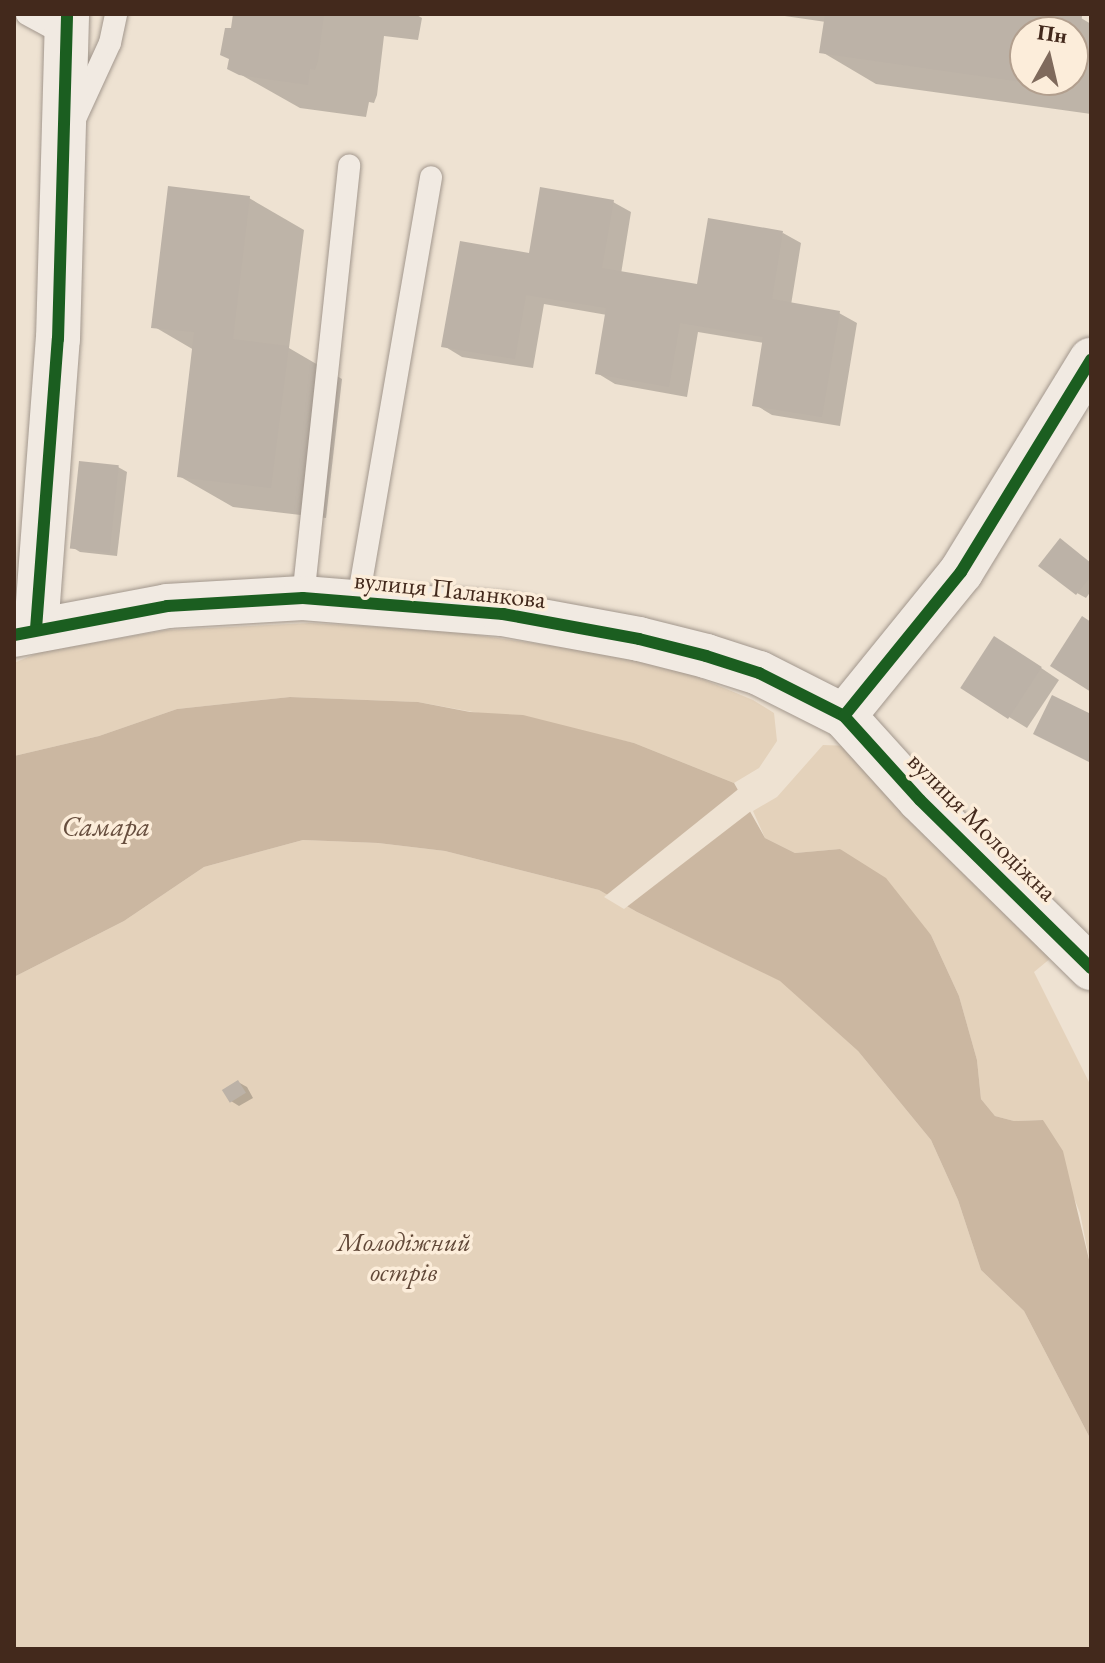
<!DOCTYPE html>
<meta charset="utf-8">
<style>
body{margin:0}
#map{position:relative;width:1105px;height:1663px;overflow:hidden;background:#eee2d2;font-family:"EB Garamond",serif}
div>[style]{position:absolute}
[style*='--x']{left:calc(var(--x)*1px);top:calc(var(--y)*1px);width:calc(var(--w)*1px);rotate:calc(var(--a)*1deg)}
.green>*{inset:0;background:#e4d2bb}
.water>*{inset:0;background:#cbb7a1}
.pier>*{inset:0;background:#eee2d2}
.shadow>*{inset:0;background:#0003}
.building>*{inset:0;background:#bcb2a7;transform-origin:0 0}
.roads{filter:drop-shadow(0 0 2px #a2978d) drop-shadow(0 0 2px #a2978d)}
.service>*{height:22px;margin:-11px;padding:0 11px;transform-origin:11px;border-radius:11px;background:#f1eae2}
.minor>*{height:44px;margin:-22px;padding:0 22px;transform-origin:22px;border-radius:22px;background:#f1eae2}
.cycleway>*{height:12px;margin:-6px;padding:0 6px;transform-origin:6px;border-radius:6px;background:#1b5e20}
span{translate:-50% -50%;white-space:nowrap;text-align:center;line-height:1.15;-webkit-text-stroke:7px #fcedda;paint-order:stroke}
.street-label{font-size:26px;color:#43291c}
.park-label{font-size:26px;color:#614838;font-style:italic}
.water-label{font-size:28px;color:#674e3e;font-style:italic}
.frame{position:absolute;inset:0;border:16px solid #43291c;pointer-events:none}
.north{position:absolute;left:1009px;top:16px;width:80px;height:80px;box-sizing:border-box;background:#fcedda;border:2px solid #b29f8e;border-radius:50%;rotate:8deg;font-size:22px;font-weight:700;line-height:32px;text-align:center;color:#43291c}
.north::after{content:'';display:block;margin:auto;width:28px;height:36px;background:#7f6a5c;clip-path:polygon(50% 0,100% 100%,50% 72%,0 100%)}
</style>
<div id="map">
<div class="green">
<div style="clip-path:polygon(310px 623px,448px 631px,610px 654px,683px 671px,753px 700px,774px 713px,777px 741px,759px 768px,734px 783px,634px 743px,589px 733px,418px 702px,290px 697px,177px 709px,99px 736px,14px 756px,14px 663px,40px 652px,167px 630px)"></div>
<div style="clip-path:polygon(823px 745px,852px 746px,1063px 948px,1034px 972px,1091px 1086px,1091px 1268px,1080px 1213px,1043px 1120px,1014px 1121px,995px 1116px,981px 1099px,977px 1060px,959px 996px,931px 935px,840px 849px,795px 853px,765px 838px,753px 811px,777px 797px)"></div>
<div style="clip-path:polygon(303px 840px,378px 843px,445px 851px,599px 890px,637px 912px,781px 981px,858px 1051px,931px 1140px,958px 1200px,981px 1270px,1024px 1311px,1091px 1440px,1091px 1649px,14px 1649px,14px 977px,124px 921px,204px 867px)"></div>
</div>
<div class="water">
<div style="clip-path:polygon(290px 697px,418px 702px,470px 712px,523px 715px,634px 743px,734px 783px,765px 838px,795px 853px,840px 849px,886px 878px,931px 935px,959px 996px,977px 1060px,981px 1099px,995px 1116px,1014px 1121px,1043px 1120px,1063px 1151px,1091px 1268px,1091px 1440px,1024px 1311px,981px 1270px,958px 1200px,931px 1140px,858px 1051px,780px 981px,637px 912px,599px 890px,445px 851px,378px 843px,303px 840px,204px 867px,124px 921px,14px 977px,14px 756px,99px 736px,177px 709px)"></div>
</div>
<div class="pier">
<div style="clip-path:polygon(741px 787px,755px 808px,624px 909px,604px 897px)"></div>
</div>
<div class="shadow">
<div style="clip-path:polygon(235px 14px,415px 14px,422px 18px,418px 40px,384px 36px,377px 95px,374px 103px,369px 102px,366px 117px,300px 108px,229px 68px)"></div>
<div style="clip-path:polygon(evenodd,771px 14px,1054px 14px,1081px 18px,1091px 24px,1091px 114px,876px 84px,822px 52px,826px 22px,771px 14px,1025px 32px,1073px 32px,1073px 80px,1025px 80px,1025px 32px)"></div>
<div style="clip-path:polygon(249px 198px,304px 230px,289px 348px,342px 379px,326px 518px,233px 507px,179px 476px,194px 350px,153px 326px)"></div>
<div style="clip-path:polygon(613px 202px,631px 212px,621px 274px,699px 287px,783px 233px,801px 243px,791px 305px,839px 313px,857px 323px,840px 426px,772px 415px,754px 404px,764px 343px,698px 332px,687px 397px,615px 384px,597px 373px,607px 315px,544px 304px,533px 368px,462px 357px,444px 346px,531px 255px)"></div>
<div style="clip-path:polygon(118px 467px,127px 472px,117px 556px,80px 552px,72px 547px)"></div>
<div style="clip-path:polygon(1091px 564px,1091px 591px,1086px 598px,1077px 593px)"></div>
<div style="clip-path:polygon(1013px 649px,1059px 680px,1027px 728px,962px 688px)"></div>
<div style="clip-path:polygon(238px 1082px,247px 1087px,253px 1098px,239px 1106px,231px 1101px)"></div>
</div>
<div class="building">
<div style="clip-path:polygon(233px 14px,324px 14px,318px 61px,315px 70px,310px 69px,308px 85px,239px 75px,227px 69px,229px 59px,220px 55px,225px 28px,231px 28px)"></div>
<div style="clip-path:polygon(825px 14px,1082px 16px,1075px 64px,1073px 32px,1025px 32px,1025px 80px,1073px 80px,1071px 89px,819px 53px)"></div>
<div style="clip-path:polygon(168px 186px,250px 196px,233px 339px,289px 346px,271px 488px,177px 477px,194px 332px,151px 328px)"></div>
<div style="clip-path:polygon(540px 187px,614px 200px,602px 268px,697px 284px,708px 218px,783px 231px,772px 299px,840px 311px,822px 417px,752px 406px,763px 337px,680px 323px,669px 387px,595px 374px,606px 308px,526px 295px,515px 359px,441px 347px,460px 241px,529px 253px)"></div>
<div style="left:79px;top:461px;width:40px;height:88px;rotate:6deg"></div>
<div style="clip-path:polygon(1060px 538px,1091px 563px,1091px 576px,1076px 595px,1038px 566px)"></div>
<div style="clip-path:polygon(1082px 616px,1091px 622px,1091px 692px,1050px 666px)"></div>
<div style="left:994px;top:636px;width:57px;height:62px;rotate:33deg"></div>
<div style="clip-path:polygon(1052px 695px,1091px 714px,1091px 763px,1033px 734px)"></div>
<div style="left:238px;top:1080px;width:15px;height:19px;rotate:58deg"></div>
</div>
<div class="roads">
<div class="service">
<div style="--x:27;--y:14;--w:42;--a:28.4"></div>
<div style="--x:75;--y:119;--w:84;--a:-65.3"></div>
<div style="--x:110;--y:43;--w:30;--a:-78"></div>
<div style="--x:303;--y:598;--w:435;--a:-83.9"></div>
<div style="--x:358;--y:600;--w:429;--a:-80.2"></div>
</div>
<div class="minor">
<div style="--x:36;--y:629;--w:291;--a:-85.7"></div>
<div style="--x:58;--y:339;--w:325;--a:-88.4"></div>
<div style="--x:14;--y:635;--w:156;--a:-10.7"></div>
<div style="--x:167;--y:606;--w:136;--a:-3.4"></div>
<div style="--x:303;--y:598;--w:201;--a:4.6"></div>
<div style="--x:503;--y:614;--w:138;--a:10.4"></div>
<div style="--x:639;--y:639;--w:69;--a:14.2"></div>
<div style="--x:706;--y:656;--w:56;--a:17.8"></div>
<div style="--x:759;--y:673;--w:95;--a:26.8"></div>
<div style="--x:844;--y:716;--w:113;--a:47.9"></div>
<div style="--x:920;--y:800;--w:240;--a:44.5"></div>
<div style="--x:844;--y:716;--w:186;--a:-50.9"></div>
<div style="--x:961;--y:572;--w:249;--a:-58.5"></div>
</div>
</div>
<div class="cycleway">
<div style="--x:36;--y:629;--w:291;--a:-85.7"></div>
<div style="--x:58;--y:339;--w:325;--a:-88.4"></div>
<div style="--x:14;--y:635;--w:156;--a:-10.7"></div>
<div style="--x:167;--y:606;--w:136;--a:-3.4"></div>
<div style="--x:303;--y:598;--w:201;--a:4.6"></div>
<div style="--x:503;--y:614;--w:138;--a:10.4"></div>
<div style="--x:639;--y:639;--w:69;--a:14.2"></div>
<div style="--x:706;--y:656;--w:56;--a:17.8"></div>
<div style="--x:759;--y:673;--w:95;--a:26.8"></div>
<div style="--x:844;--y:716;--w:113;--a:47.9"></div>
<div style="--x:920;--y:800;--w:240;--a:44.5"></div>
<div style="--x:844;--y:716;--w:186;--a:-50.9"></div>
<div style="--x:961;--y:572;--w:249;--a:-58.5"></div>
</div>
<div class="street-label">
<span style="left:450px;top:590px;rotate:6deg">вулиця Паланкова</span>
<span style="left:982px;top:827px;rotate:45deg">вулиця Молодіжна</span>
</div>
<div class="park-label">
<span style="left:404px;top:1258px">Молодіжний<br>острів</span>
</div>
<div class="water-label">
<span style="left:106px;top:826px">Самара</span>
</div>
<div class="frame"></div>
<div class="north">Пн</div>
</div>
